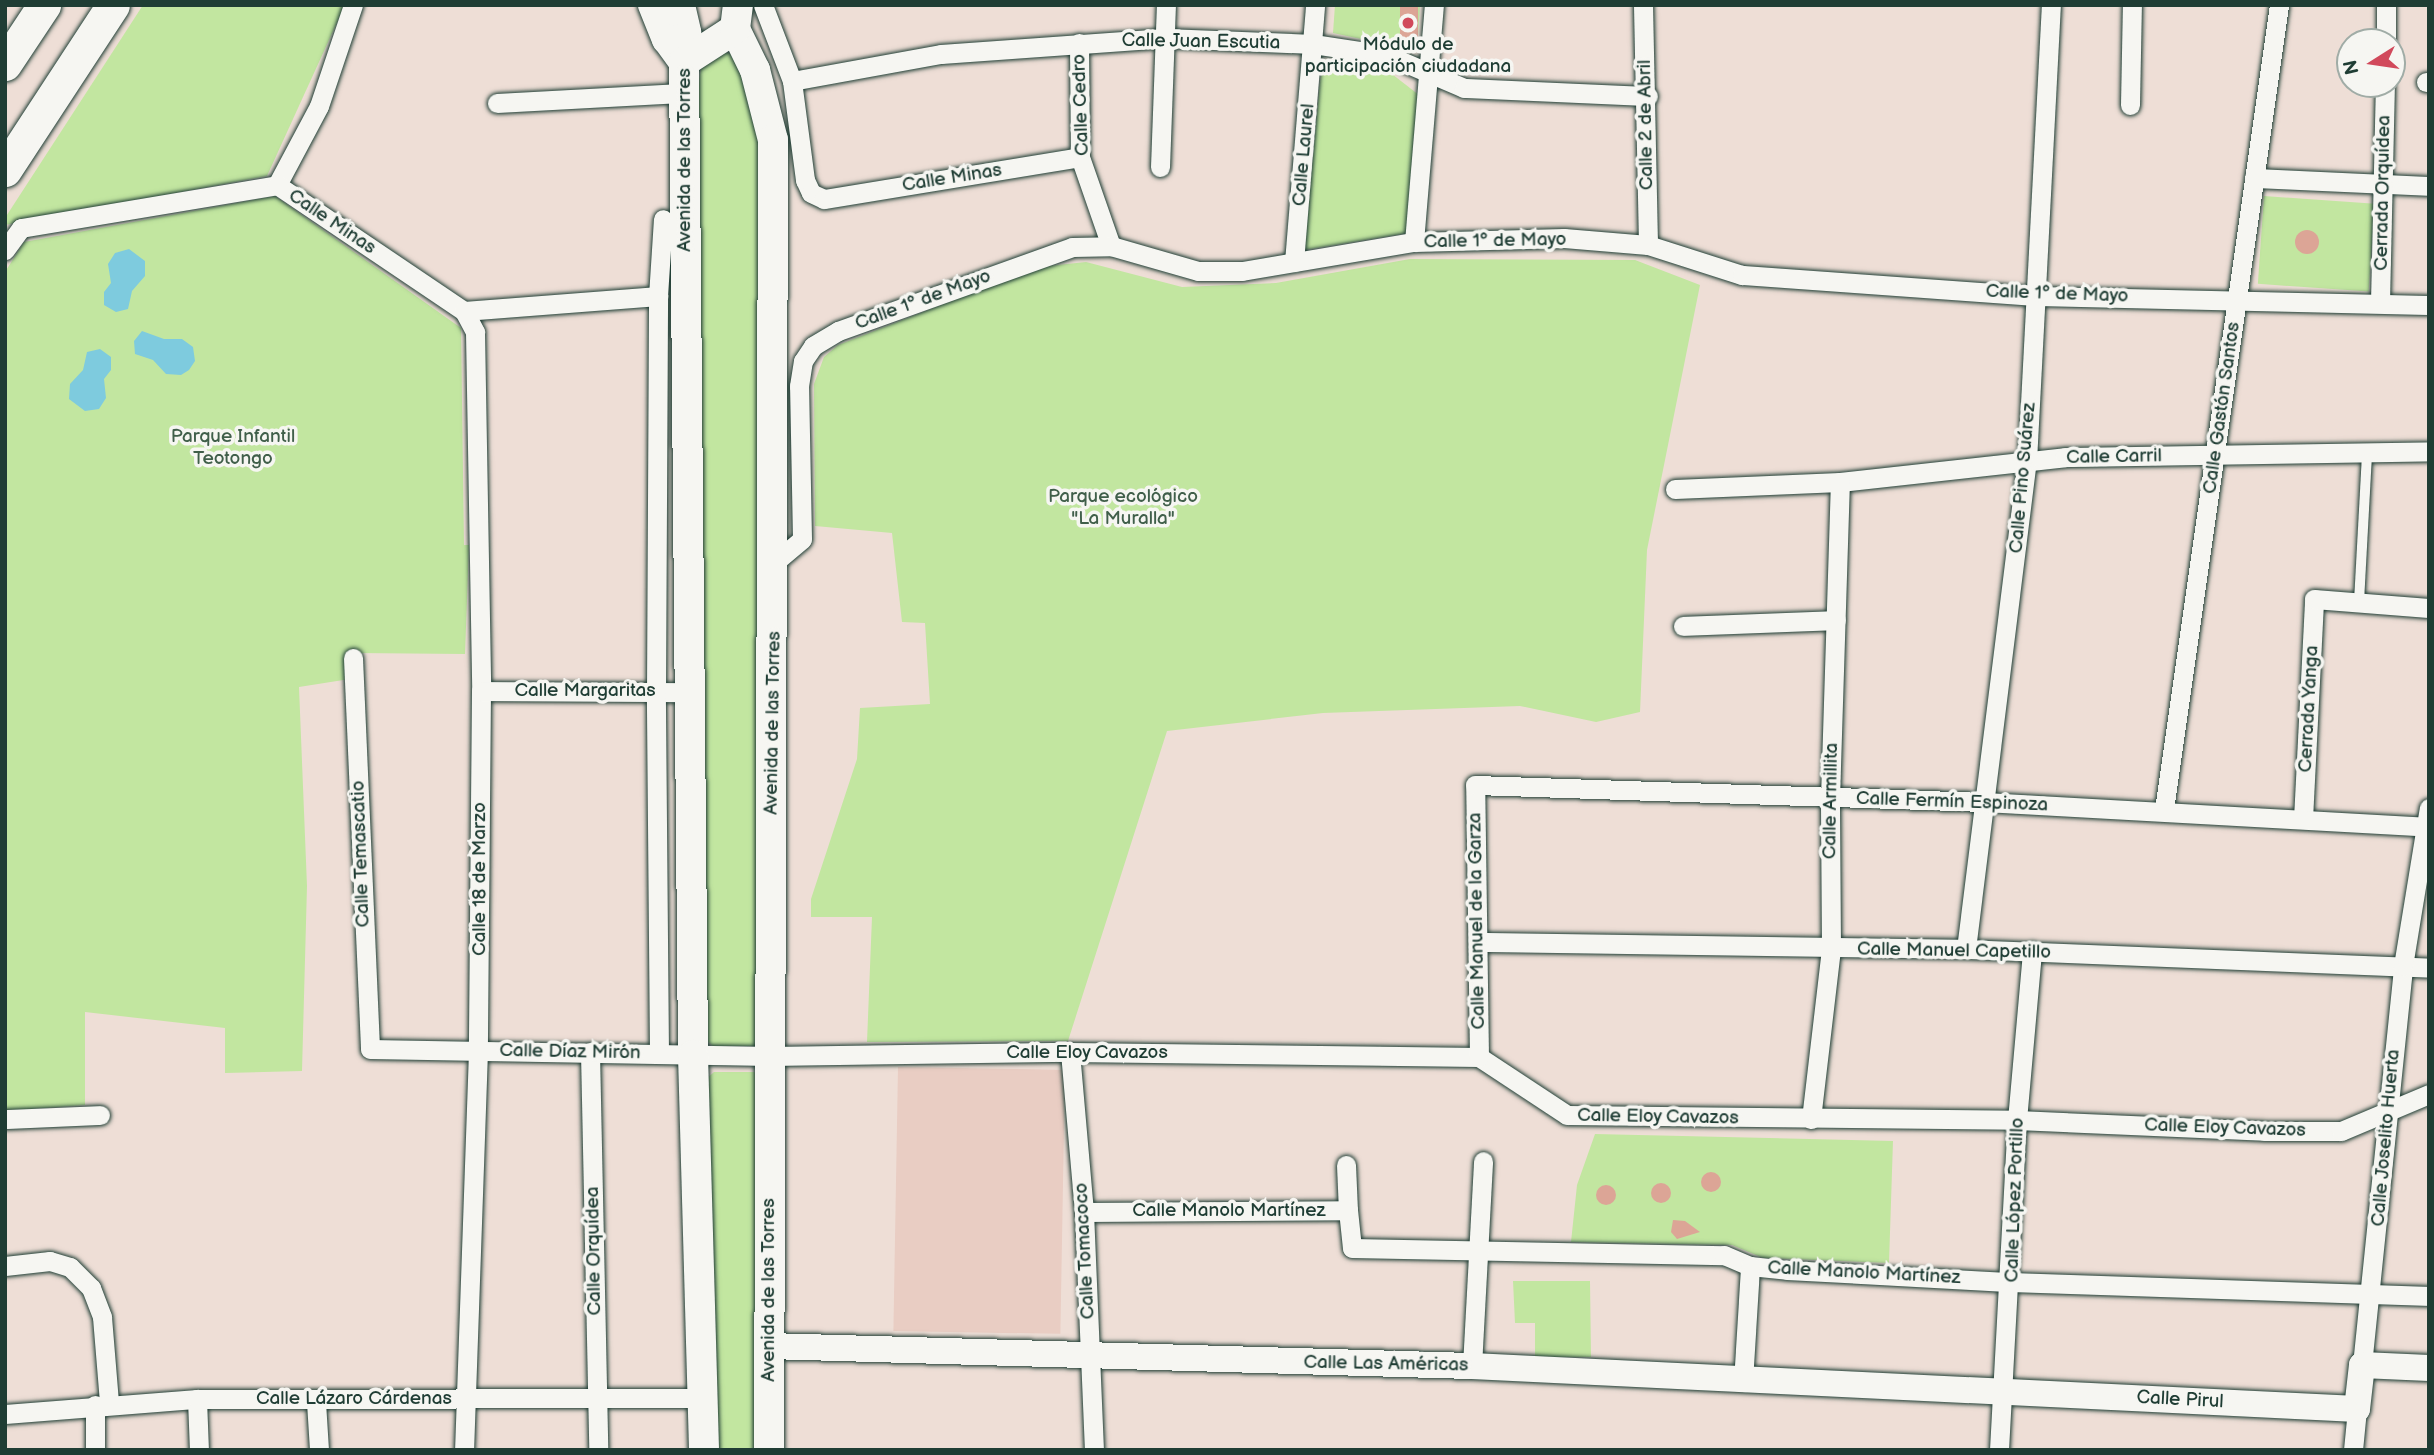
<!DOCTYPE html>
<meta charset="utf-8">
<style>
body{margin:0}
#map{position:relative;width:2434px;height:1455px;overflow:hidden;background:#eeded6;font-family:"Balsamiq Sans",sans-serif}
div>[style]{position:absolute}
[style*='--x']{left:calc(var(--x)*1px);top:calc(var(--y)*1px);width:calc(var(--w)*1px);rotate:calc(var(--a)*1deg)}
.built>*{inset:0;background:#e9cdc3;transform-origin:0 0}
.green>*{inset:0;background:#c2e6a0;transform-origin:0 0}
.water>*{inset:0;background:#7ecbde}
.building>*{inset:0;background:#dca596;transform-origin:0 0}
.round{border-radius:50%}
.roads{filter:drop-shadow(0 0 2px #1f3d34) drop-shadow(0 0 2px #1f3d34)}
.lane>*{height:10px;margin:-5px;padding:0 5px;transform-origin:5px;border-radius:5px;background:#f6f6f2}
.street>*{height:19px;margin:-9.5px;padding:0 9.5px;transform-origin:9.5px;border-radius:9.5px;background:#f6f6f2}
.secondary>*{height:26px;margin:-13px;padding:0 13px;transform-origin:13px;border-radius:13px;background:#f6f6f2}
.primary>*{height:30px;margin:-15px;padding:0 15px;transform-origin:15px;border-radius:15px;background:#f6f6f2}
.highway>*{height:33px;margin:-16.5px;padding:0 16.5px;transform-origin:16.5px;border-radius:16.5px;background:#f6f6f2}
.dots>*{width:19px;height:19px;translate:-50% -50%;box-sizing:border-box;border:4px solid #f6f6f2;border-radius:50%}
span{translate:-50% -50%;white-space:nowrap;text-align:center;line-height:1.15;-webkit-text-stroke:7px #f6f6f2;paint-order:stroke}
.street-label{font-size:19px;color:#1f3d34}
.poi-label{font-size:19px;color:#1f3d34}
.park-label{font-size:19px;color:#405f4a}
.frame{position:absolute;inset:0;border:7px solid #1f3d34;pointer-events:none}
.north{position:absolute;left:2336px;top:28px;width:70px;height:70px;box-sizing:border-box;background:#f6f6f2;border:2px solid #a0aca6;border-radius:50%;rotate:258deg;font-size:19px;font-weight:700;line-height:28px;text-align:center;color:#1f3d34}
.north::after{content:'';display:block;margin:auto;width:24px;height:32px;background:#d1495b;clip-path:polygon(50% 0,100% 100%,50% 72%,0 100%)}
</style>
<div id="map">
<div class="built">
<div style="left:898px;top:1067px;width:167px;height:264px;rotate:1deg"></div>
</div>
<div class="green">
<div style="clip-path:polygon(143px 5px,345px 5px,267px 176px,5px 225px,5px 218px)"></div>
<div style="clip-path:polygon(1335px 5px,1420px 5px,1417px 51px,1333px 33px)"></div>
<div style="clip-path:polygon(723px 52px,736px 55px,763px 139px,761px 1046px,713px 1046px,704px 1038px,696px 105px,701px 68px)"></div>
<div style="clip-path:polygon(1322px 62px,1379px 64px,1419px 95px,1408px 233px,1304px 250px)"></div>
<div style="clip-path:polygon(275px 196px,461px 328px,464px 545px,469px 545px,465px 654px,355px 653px,356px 678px,299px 687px,307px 886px,302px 1071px,225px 1073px,225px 1028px,85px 1012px,85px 1105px,5px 1111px,5px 272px,24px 242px)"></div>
<div style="left:2264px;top:196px;width:111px;height:88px;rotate:4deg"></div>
<div style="clip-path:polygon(1410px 259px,1635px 260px,1700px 285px,1647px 550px,1640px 712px,1596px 722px,1520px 706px,1323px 713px,1167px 731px,1068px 1041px,867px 1042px,872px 917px,811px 917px,811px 899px,857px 759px,860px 708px,930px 704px,925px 623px,902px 622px,892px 533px,815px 526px,814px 384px,824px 357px,838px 345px,1039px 267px,1086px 262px,1182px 287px,1276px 283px)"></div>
<div style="clip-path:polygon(714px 1072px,754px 1072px,763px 1078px,765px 1450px,708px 1450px,705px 1080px)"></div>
<div style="clip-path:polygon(1595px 1134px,1893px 1141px,1889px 1263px,1763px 1258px,1732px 1245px,1571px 1242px,1577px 1185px)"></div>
<div style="clip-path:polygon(1513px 1281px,1590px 1281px,1591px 1357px,1535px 1357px,1535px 1323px,1515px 1323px)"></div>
</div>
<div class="water">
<div style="clip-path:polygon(129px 249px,145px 261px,145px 276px,132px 291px,128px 309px,116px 312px,104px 305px,104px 292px,111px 283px,108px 264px,115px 253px)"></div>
<div style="clip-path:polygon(142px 331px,164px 339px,182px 339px,193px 347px,195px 361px,189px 370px,181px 375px,166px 374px,153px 360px,135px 354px,134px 341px)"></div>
<div style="clip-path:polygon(100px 349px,111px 357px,111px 370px,104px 379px,106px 398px,99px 409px,85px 411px,69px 399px,70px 384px,83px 370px,87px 352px)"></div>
</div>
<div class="building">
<div style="left:1400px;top:5px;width:18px;height:37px"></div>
<div class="round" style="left:2295px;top:230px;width:24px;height:24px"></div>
<div class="round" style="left:1701px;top:1172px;width:20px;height:20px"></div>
<div class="round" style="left:1651px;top:1183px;width:20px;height:20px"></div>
<div class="round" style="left:1596px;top:1185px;width:20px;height:20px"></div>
<div style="clip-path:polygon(1673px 1220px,1685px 1221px,1700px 1232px,1677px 1239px,1671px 1232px)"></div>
</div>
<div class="roads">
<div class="lane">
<div style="--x:2359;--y:602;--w:149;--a:-86.9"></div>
</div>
<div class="street">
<div style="--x:763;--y:5;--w:81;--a:69.1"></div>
<div style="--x:792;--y:81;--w:100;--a:82.5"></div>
<div style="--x:805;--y:180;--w:14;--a:65"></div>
<div style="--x:811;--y:193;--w:14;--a:25"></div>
<div style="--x:824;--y:199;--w:259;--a:-9.3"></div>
<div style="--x:1643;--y:5;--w:240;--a:88.8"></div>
<div style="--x:2386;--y:42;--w:37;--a:-90"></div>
<div style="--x:1079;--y:43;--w:114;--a:89.5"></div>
<div style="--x:1080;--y:157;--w:94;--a:70.8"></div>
<div style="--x:792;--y:81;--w:151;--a:-10.3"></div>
<div style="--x:941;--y:54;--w:225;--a:-4.1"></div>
<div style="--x:1165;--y:38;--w:148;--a:2.3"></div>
<div style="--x:1313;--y:44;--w:75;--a:8.5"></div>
<div style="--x:1387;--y:55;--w:84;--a:23.2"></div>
<div style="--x:1464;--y:88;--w:184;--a:2.5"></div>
<div style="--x:2426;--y:82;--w:3;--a:0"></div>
<div style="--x:497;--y:103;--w:184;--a:-3.1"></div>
<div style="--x:2130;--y:105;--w:100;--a:-88.9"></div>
<div style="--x:1160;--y:167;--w:162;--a:-87.9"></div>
<div style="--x:2254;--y:178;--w:175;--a:2.6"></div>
<div style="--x:277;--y:185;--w:89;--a:-62"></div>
<div style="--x:319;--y:106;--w:107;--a:-71.4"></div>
<div style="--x:1414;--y:242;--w:238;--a:-85.2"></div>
<div style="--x:5;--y:250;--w:27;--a:-54"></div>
<div style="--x:21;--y:228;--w:260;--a:-9.5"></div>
<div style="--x:277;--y:185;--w:225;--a:34"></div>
<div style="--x:464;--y:311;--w:195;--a:-4.4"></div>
<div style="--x:1294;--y:262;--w:258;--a:-85.3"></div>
<div style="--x:2380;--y:302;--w:218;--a:-88.7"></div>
<div style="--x:464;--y:311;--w:24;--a:62"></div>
<div style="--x:475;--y:332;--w:359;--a:89"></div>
<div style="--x:481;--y:691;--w:360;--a:90.5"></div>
<div style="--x:478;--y:1051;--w:399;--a:92"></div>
<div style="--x:1675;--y:489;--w:165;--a:-2.4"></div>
<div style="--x:1840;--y:482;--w:226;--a:-6.3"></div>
<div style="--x:2065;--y:457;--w:364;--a:-0.9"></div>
<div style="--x:775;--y:562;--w:35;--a:-40"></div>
<div style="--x:802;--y:539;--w:153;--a:-91.1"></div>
<div style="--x:799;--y:386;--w:25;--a:-81"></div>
<div style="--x:803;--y:361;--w:18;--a:-56"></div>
<div style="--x:813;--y:346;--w:29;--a:-31"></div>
<div style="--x:838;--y:331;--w:249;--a:-19.7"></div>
<div style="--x:1072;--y:247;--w:39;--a:-1"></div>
<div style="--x:1111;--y:246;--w:91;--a:16"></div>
<div style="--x:1198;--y:271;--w:44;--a:0"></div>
<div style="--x:1242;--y:271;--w:174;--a:-9.6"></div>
<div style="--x:1414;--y:242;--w:150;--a:-1.5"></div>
<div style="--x:1564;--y:238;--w:84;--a:4.8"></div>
<div style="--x:1648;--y:245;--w:99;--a:17.7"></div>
<div style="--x:1742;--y:275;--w:295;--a:4.1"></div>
<div style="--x:2036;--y:296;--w:393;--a:1.3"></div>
<div style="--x:1683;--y:626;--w:153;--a:-2.2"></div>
<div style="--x:353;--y:658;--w:391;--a:87.5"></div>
<div style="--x:370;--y:1049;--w:400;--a:1"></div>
<div style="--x:770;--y:1056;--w:300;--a:-0.8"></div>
<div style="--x:1070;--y:1052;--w:409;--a:0.7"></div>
<div style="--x:1479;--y:1057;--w:105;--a:33.4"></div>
<div style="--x:1567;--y:1115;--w:450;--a:0.6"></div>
<div style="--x:2017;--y:1120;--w:247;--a:2.5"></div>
<div style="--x:2264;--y:1131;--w:77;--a:0"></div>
<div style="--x:2341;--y:1131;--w:95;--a:-22.8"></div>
<div style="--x:481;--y:691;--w:207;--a:0.3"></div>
<div style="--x:2164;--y:810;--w:813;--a:-81.87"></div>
<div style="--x:2303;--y:819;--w:220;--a:-87.1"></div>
<div style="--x:2314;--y:599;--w:115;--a:4.5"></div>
<div style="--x:1479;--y:942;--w:487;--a:0.8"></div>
<div style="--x:1966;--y:949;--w:463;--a:2.3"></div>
<div style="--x:1966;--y:949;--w:492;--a:-82.9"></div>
<div style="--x:2027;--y:461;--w:457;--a:-87"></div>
<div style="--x:590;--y:1052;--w:398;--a:88.8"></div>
<div style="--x:1070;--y:1052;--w:161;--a:85"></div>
<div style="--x:1084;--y:1212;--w:238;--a:87.6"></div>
<div style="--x:659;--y:1053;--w:361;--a:-90.5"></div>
<div style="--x:656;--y:692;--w:396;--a:-89.7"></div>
<div style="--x:658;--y:296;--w:77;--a:-86.3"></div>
<div style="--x:1479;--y:1057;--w:272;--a:-90.8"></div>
<div style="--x:1475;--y:785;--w:510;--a:1.91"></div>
<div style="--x:1985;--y:802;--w:445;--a:3.2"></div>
<div style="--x:5;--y:1119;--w:95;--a:-2.4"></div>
<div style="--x:1811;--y:1119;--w:171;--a:-83.3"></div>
<div style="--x:1831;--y:949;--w:151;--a:-90.4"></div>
<div style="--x:1830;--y:798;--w:316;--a:-88.2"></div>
<div style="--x:1346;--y:1165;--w:45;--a:87.5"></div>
<div style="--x:1084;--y:1212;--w:264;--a:-0.4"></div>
<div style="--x:1348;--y:1210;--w:38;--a:84"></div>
<div style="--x:1352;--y:1248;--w:372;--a:1.1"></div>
<div style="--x:1724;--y:1255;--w:28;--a:23"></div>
<div style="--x:1750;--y:1266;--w:37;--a:6"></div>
<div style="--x:1787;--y:1270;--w:225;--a:3.1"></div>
<div style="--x:2012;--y:1282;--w:417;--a:1.9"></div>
<div style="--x:5;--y:1266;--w:45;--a:-6.3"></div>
<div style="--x:50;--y:1261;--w:21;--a:17"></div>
<div style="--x:70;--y:1267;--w:30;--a:45"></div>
<div style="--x:91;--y:1288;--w:31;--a:69"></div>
<div style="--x:102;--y:1317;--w:86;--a:85.3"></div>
<div style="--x:2362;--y:1365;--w:401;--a:-84.1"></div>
<div style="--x:2403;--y:966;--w:160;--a:-80.7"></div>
<div style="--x:1472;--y:1366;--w:205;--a:-86.9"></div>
<div style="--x:1743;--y:1382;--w:116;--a:-86.5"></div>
<div style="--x:197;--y:1399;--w:51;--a:87.8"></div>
<div style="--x:316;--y:1402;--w:48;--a:86.4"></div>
<div style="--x:5;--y:1414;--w:193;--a:-4.5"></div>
<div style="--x:197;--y:1399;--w:506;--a:-0.11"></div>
<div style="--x:95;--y:1450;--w:45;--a:-90"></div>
<div style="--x:1999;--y:1450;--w:330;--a:-86.9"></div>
<div style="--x:2017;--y:1120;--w:170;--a:-84.9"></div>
<div style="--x:2353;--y:1450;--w:41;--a:-84.4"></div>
</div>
<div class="secondary">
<div style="--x:682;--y:5;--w:28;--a:77"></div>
<div style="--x:688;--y:32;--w:30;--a:98"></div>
<div style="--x:768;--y:1346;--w:704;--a:1.63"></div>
<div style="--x:1472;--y:1366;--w:886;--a:2.78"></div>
<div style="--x:2357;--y:1409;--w:44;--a:-83.5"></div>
<div style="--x:2362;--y:1365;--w:67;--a:2.6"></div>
</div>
<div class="primary">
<div style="--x:653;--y:5;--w:37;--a:68"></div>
<div style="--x:667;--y:39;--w:29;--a:54"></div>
<div style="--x:735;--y:29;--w:46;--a:64"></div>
<div style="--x:755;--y:70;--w:72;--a:75.6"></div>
<div style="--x:773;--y:140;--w:1310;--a:90.17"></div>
<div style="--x:684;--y:62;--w:993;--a:89.48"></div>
<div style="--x:693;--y:1055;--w:395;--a:88.4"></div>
<div style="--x:684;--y:62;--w:61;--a:-32.9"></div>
<div style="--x:735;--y:29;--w:24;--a:-83"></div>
</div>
<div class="highway">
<div style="--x:5;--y:64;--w:71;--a:-56.5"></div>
<div style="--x:5;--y:170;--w:197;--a:-56.8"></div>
</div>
</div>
<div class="dots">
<div style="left:1408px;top:23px;background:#d1495b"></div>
</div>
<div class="street-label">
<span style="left:1201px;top:42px;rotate:1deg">Calle Juan Escutia</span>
<span style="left:1081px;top:105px;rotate:-92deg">Calle Cedro</span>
<span style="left:1646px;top:125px;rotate:-91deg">Calle 2 de Abril</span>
<span style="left:1304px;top:155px;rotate:-85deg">Calle Laurel</span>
<span style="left:685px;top:160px;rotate:-90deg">Avenida de las Torres</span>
<span style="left:952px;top:178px;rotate:-9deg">Calle Minas</span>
<span style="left:2383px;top:193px;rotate:-89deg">Cerrada Orquídea</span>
<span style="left:332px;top:222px;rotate:34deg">Calle Minas</span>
<span style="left:1495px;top:241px;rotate:-1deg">Calle 1º de Mayo</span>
<span style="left:2057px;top:294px;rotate:2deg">Calle 1º de Mayo</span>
<span style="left:923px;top:300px;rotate:-20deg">Calle 1º de Mayo</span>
<span style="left:2222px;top:408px;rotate:-82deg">Calle Gastón Santos</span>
<span style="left:2114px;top:457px;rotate:-1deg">Calle Carril</span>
<span style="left:2023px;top:478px;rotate:-85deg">Calle Pino Suárez</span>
<span style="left:585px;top:691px">Calle Margaritas</span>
<span style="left:2309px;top:709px;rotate:-87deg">Cerrada Yanga</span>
<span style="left:773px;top:723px;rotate:-89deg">Avenida de las Torres</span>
<span style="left:1831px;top:801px;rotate:-89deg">Calle Armillita</span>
<span style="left:1952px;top:802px;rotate:2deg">Calle Fermín Espinoza</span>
<span style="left:361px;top:854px;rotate:-92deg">Calle Temascatio</span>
<span style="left:480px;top:879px;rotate:-90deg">Calle 18 de Marzo</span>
<span style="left:1477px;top:921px;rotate:-91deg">Calle Manuel de la Garza</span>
<span style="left:1954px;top:951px;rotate:1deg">Calle Manuel Capetillo</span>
<span style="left:570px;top:1052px;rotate:1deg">Calle Díaz Mirón</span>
<span style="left:1087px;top:1053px">Calle Eloy Cavazos</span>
<span style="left:1658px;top:1117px;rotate:1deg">Calle Eloy Cavazos</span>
<span style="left:2225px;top:1128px;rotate:2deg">Calle Eloy Cavazos</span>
<span style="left:2386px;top:1138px;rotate:-85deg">Calle Joselito Huerta</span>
<span style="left:2015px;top:1200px;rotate:-88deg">Calle López Portillo</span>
<span style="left:1229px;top:1211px">Calle Manolo Martínez</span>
<span style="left:594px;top:1251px;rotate:-91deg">Calle Orquídea</span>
<span style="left:1085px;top:1251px;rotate:-93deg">Calle Tomacoco</span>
<span style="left:1864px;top:1273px;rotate:3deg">Calle Manolo Martínez</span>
<span style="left:769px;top:1290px;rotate:-90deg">Avenida de las Torres</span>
<span style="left:1386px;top:1364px;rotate:1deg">Calle Las Américas</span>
<span style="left:354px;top:1399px">Calle Lázaro Cárdenas</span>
<span style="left:2180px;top:1400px;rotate:3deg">Calle Pirul</span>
</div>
<div class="poi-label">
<span style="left:1408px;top:56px">Módulo de<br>participación ciudadana</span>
</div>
<div class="park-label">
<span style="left:233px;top:448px">Parque Infantil<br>Teotongo</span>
<span style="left:1123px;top:508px">Parque ecológico<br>"La Muralla"</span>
</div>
<div class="frame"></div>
<div class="north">N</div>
</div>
